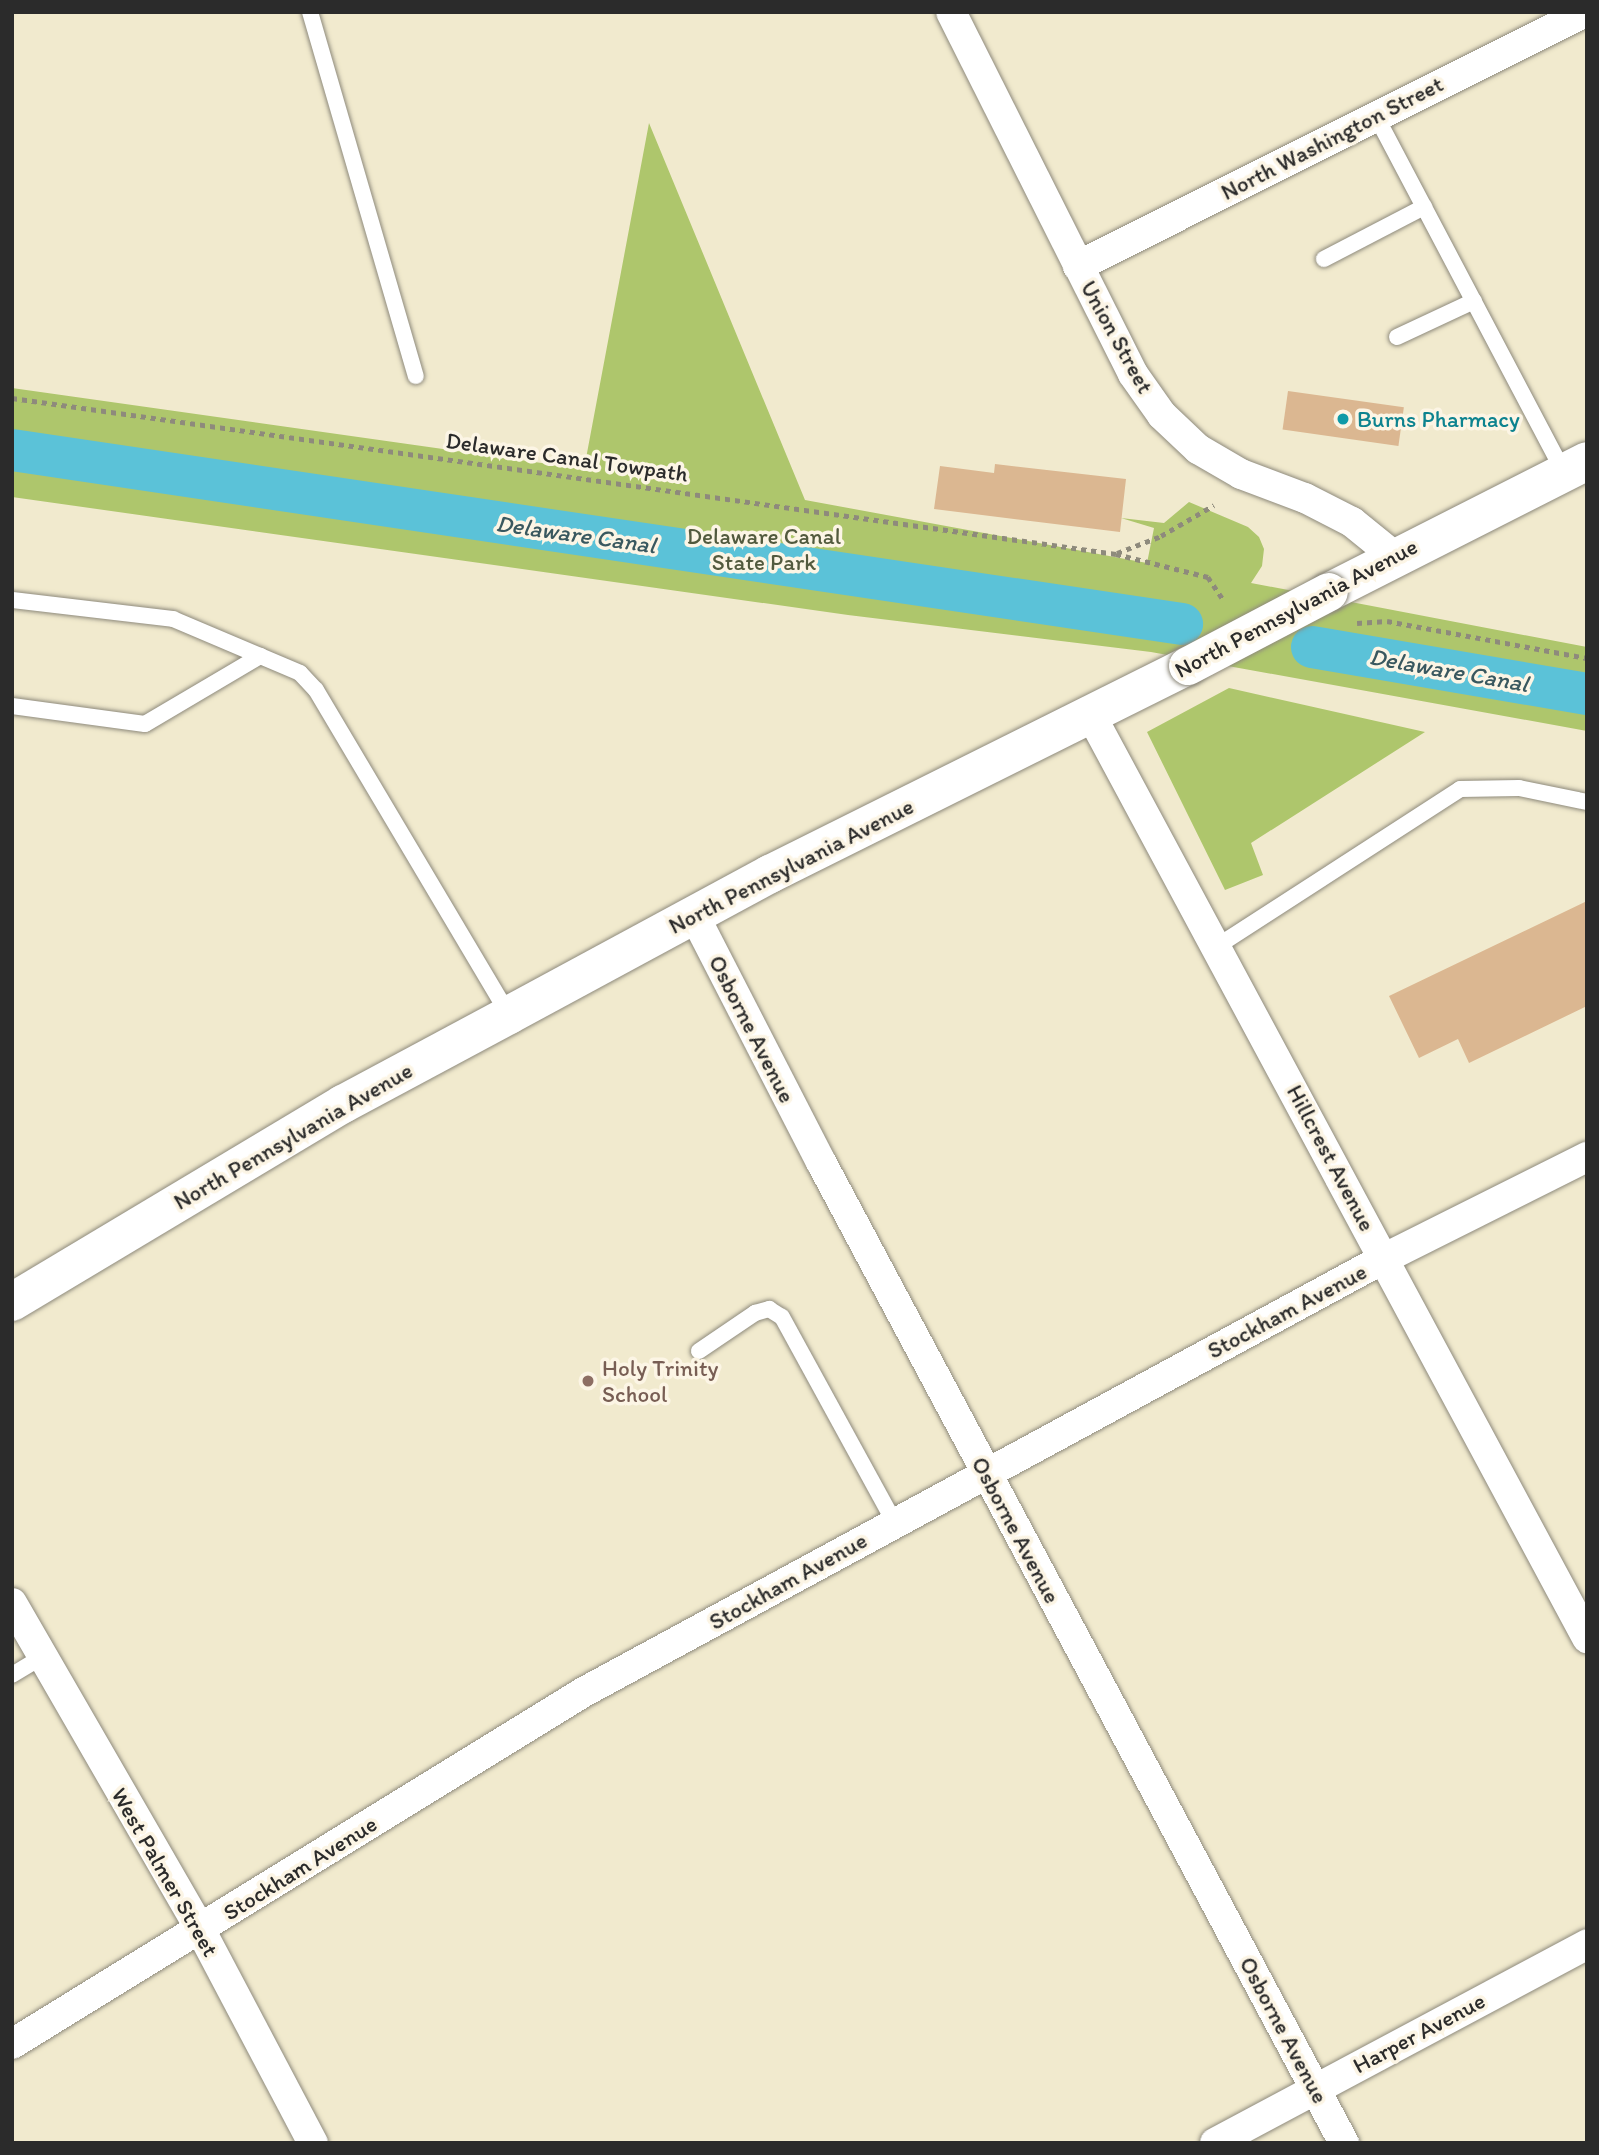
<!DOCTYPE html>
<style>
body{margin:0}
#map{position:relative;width:1599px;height:2155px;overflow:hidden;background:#f1eace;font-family:Itim,sans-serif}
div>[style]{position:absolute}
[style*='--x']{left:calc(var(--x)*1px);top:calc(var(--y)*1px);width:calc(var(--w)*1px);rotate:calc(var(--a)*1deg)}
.green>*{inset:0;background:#aec66c}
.canal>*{height:42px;margin:-21px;padding:0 21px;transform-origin:21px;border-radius:21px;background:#5bc2d8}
.building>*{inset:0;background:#dbb791;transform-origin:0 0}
.path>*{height:4.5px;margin-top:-2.25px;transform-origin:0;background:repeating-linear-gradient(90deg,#8e8a7c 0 5px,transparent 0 10px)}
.roads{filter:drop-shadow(0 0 2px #8e8a7c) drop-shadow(0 0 2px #8e8a7c)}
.lane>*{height:16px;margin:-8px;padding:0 8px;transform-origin:8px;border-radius:8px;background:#fff}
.street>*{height:30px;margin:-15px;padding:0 15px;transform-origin:15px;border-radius:15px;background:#fff}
.secondary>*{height:38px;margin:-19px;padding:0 19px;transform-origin:19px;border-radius:19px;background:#fff}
.bridges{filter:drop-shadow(0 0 2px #8e8a7c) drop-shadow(0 0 2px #8e8a7c)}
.secondary-bridge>*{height:38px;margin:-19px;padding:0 19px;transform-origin:19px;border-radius:19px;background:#fff}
.dots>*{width:19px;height:19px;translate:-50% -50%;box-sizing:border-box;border:4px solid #fcf5e5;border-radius:50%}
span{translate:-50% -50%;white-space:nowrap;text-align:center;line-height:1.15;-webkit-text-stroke:7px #fcf5e5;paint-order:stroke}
.street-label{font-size:23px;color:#2b2b2b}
.culture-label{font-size:23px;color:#0d838f}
.left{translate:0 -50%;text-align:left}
.park-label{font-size:23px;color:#525a3e}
.education-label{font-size:23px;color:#785e54}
.water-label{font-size:24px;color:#39585f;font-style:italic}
.frame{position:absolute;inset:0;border:14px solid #2b2b2b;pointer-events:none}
</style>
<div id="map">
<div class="green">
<div style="clip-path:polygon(649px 123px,805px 500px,1147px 563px,1154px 528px,1121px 518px,1164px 523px,1189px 502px,1248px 527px,1259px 537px,1264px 549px,1262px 566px,1251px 583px,1587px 647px,1587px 731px,1151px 652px,848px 615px,12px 497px,12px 388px,584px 469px)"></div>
<div style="clip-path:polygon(1229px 688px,1425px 732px,1251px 843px,1263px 875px,1225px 890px,1147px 732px)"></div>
</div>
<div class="canal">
<div style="--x:12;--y:450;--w:1183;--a:8.46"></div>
<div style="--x:1312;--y:647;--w:279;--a:9.7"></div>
</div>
<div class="building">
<div style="left:1288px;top:391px;width:117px;height:39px;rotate:8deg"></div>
<div style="clip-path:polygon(995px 464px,1126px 479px,1120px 532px,934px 509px,940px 466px,994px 473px)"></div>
<div style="clip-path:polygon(1587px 901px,1587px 1006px,1469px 1063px,1458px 1039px,1419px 1058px,1389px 996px)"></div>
</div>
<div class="path">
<div style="--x:12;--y:398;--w:1115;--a:8.04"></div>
<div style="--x:1116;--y:554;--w:95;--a:14"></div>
<div style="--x:1208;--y:577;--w:29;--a:56"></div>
<div style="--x:1117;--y:553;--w:47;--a:-21.1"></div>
<div style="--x:1161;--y:536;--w:61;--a:-30.3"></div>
<div style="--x:1357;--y:623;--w:30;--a:-4"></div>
<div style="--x:1387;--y:621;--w:203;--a:10.5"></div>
</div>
<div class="roads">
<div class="lane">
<div style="--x:310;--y:12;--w:379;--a:73.8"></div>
<div style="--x:1376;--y:116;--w:403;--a:62.2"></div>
<div style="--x:1324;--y:259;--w:113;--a:-27.5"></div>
<div style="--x:1397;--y:337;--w:85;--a:-25.1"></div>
<div style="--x:12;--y:600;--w:162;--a:6.7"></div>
<div style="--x:173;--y:619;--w:138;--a:23"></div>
<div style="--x:300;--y:673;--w:23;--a:47"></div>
<div style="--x:316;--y:690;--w:378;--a:59.3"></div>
<div style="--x:12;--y:706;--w:134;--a:7.7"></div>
<div style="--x:145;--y:724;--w:134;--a:-30.6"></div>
<div style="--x:1216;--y:947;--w:291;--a:-32.9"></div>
<div style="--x:1460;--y:789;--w:59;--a:-1"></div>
<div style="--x:1519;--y:788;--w:69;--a:11.6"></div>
<div style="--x:699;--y:1351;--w:68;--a:-34.2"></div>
<div style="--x:755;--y:1313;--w:15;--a:-16"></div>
<div style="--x:769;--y:1309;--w:15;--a:32"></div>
<div style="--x:782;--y:1317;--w:235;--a:61.3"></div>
<div style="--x:12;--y:1675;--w:35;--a:-31"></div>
</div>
<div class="street">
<div style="--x:951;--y:12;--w:405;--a:63.3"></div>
<div style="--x:1133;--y:374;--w:50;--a:54.7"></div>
<div style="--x:1162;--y:415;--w:50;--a:43.4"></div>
<div style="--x:1198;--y:449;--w:50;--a:30.2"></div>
<div style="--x:1241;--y:474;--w:68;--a:20.6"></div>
<div style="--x:1305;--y:498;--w:53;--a:27.1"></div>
<div style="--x:1352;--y:522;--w:54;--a:39"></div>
<div style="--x:1078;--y:266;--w:568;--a:-26.57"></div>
<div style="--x:1092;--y:717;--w:1046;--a:61.74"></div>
<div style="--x:694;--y:915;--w:278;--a:62.8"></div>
<div style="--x:821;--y:1162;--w:1112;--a:61.94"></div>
<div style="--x:12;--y:1603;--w:376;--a:60"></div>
<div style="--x:200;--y:1929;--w:242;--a:62.2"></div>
<div style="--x:12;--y:2044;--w:669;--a:-31.62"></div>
<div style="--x:582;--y:1693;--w:913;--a:-28.45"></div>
<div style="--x:1385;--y:1258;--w:226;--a:-26.6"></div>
<div style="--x:1215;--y:2143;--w:422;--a:-28.1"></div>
</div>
<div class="secondary">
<div style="--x:1329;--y:592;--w:289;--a:-26.9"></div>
<div style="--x:12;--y:1302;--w:386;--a:-30.9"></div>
<div style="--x:343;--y:1104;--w:188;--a:-28.2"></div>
<div style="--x:509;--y:1015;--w:297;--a:-28.4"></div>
<div style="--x:770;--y:874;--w:467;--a:-26.5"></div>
</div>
</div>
<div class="bridges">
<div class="secondary-bridge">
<div style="--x:1188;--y:666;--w:159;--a:-27.7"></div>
</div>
</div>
<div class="dots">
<div style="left:1343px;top:419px;background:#0f9aa8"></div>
<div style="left:588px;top:1381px;background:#8d6e63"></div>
</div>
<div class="street-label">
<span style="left:1332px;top:138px;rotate:-27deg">North Washington Street</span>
<span style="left:1117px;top:337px;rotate:61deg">Union Street</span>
<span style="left:567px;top:457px;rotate:8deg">Delaware Canal Towpath</span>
<span style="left:1296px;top:608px;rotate:-28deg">North Pennsylvania Avenue</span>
<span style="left:791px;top:866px;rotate:-27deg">North Pennsylvania Avenue</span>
<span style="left:752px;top:1029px;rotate:63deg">Osborne Avenue</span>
<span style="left:293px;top:1136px;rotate:-30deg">North Pennsylvania Avenue</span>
<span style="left:1331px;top:1158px;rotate:62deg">Hillcrest Avenue</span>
<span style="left:1287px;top:1311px;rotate:-28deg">Stockham Avenue</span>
<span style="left:1016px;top:1530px;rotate:62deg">Osborne Avenue</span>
<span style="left:788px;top:1581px;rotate:-29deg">Stockham Avenue</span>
<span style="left:300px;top:1868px;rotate:-32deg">Stockham Avenue</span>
<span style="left:165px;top:1872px;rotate:60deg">West Palmer Street</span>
<span style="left:1284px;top:2030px;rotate:62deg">Osborne Avenue</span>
<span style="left:1419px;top:2033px;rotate:-28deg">Harper Avenue</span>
</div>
<div class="culture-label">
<span class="left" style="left:1357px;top:419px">Burns Pharmacy</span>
</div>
<div class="park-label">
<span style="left:764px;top:549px">Delaware Canal<br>State Park</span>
</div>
<div class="education-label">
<span class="left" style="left:602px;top:1381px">Holy Trinity<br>School</span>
</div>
<div class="water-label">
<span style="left:576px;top:534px;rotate:8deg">Delaware Canal</span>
<span style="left:1449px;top:670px;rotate:10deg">Delaware Canal</span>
</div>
<div class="frame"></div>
</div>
